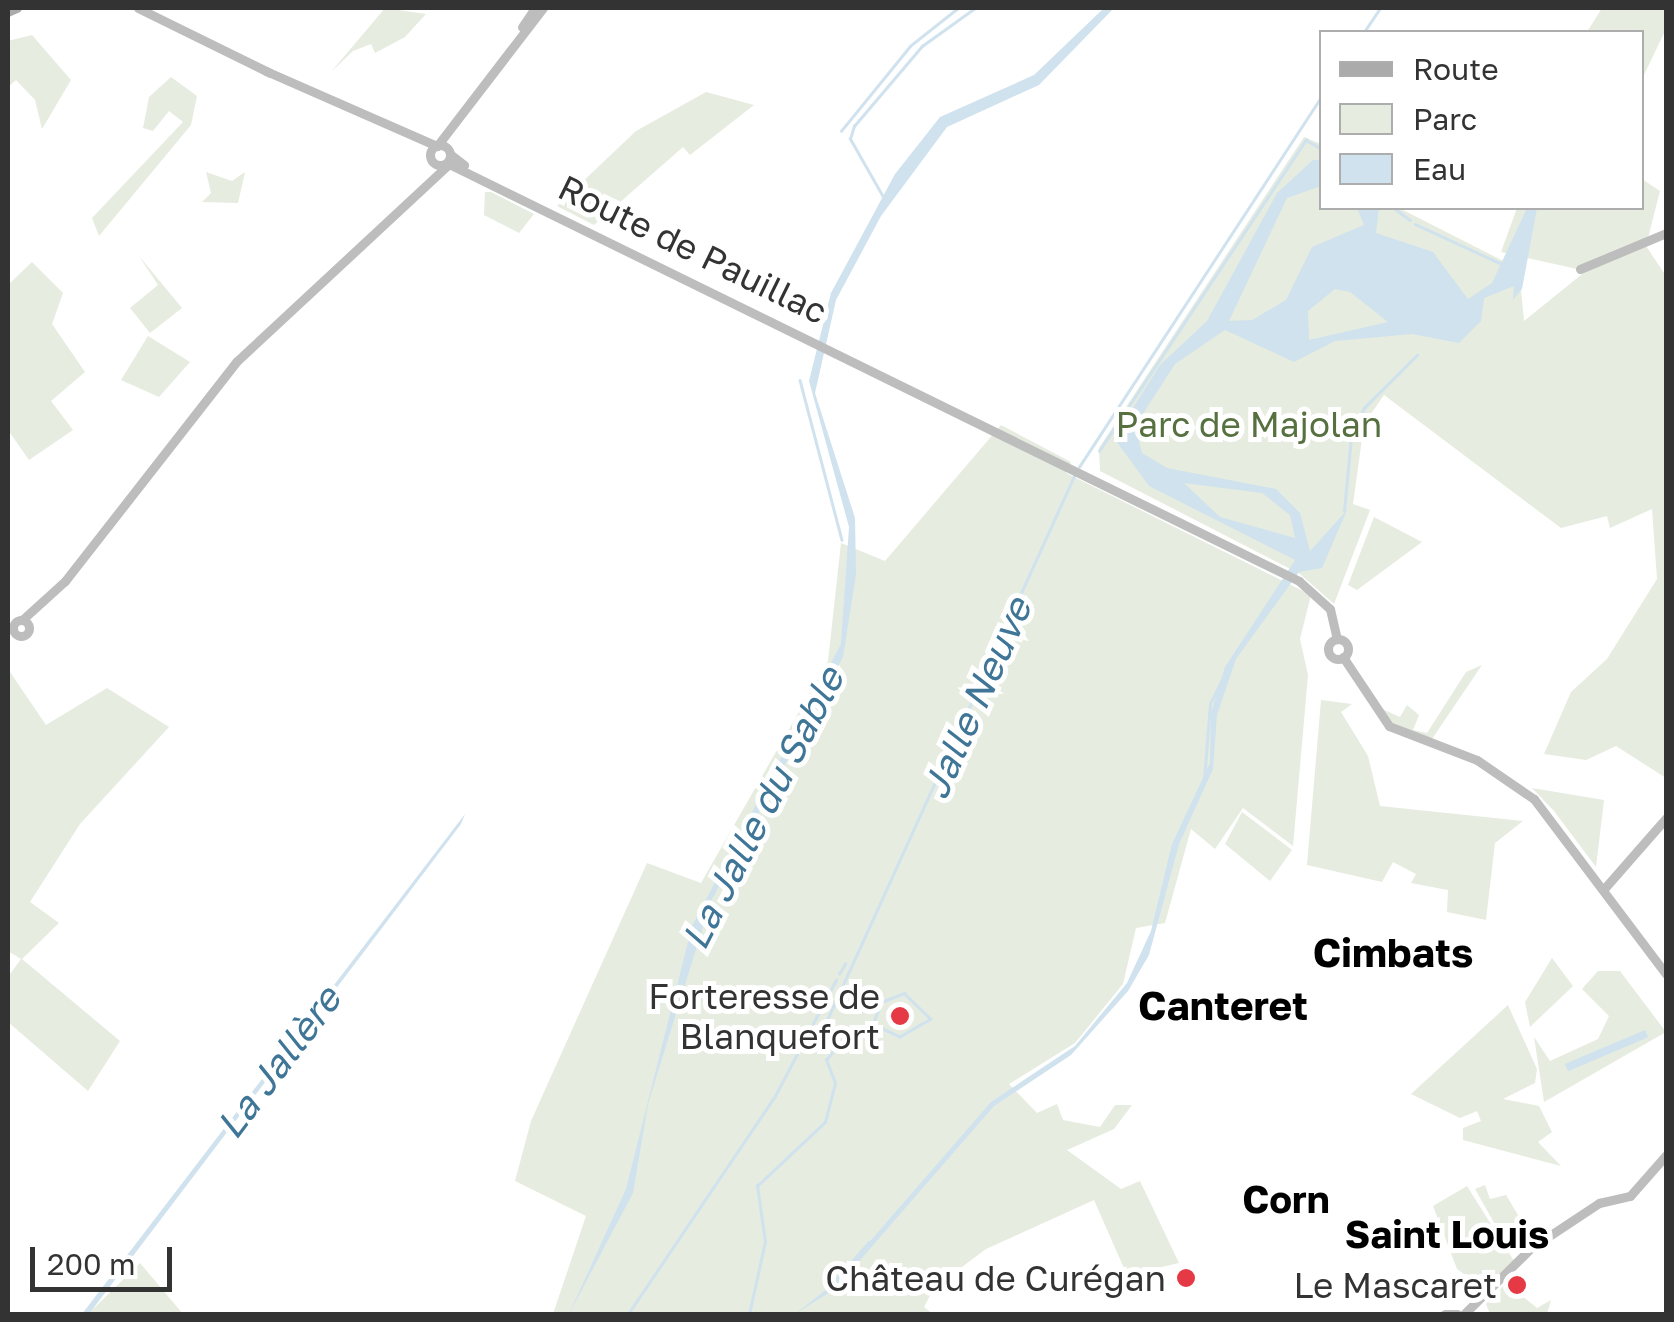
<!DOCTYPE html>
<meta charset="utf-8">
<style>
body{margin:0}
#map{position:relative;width:1674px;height:1322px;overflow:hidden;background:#fff;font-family:"Golos Text",sans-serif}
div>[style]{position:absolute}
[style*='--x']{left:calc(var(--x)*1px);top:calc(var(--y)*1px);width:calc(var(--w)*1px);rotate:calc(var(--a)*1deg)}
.green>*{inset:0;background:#e6ecdf}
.water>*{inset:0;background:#cfe2ee;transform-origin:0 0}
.stream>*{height:2.5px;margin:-1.25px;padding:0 1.25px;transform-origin:1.25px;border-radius:1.25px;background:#cfe2ee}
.secondary>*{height:9px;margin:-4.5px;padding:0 4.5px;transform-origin:4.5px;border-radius:4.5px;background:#bdbdbd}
.secondary>.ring{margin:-4.5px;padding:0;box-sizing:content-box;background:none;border:9px solid #bdbdbd;border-radius:50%}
.primary>*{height:10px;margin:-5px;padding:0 5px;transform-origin:5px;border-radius:5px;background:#ababab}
.dots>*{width:28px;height:28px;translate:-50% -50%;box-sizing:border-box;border:5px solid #fff;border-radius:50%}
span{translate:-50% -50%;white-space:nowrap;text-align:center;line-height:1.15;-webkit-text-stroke:10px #fff;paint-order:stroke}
.street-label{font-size:35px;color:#333}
.park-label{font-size:35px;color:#56703f}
.poi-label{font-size:35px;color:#333}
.right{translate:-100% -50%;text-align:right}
.water-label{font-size:38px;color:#3f7597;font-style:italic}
.neighbourhood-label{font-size:38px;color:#000;font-weight:700}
.quarter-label{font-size:40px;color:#000;font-weight:700}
.frame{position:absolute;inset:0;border:10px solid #333;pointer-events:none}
.legend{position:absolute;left:1319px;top:30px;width:325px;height:180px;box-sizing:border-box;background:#fff;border:2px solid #adadad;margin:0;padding:12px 18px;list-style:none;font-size:30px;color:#333}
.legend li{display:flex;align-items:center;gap:20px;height:50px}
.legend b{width:50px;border:2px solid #adadad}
.scale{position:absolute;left:30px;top:1247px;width:142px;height:45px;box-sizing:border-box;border:5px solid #333;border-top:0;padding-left:12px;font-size:30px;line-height:35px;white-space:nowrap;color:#333;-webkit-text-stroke:8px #fff;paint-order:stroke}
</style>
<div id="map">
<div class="green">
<div style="clip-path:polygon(385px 8px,426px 14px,405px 37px,375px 53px,371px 44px,353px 51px,331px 72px)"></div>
<div style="clip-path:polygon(1602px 8px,1666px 8px,1666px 29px,1642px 79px,1642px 32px,1587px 32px)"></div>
<div style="clip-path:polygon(32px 35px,71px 80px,42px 129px,35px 100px,16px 80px,8px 87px,8px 41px)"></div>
<div style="clip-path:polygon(171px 77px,197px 96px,191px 125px,99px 236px,92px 218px,183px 122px,169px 111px,153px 131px,143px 128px,149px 97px)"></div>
<div style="clip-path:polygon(706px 92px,754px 105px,690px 155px,683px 147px,594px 225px,557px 206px,636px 131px)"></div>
<div style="clip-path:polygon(1304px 137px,1321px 144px,1322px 208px,1399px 208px,1519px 269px,1524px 321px,1586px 271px,1501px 252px,1517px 208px,1642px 208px,1642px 179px,1660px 191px,1646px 246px,1666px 276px,1666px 778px,1616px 746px,1586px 760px,1544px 754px,1571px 692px,1607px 659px,1657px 579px,1652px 509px,1610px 528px,1607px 516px,1561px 528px,1384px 395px,1364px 424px,1353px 504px,1370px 510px,1334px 604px,1300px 574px,1100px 471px,1099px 448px)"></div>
<div style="clip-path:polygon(206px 172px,232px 181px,245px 172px,238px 203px,202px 202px,211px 193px)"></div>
<div style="clip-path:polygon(485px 192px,491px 192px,534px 214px,519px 233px,484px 215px)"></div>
<div style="clip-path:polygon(139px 256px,182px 308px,150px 333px,130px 308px,158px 285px)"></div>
<div style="clip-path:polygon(32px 262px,63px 293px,52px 324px,85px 372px,51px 401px,73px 430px,29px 460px,8px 430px,8px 285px)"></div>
<div style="clip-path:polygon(148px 336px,190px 362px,159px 397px,121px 380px)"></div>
<div style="clip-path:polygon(1001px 425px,1071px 462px,1066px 473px,1311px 595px,1300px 639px,1308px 675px,1293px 846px,1243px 808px,1215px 849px,1191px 829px,1165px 923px,1136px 928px,1123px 984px,1075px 1043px,1009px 1084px,1037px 1113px,1057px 1104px,1063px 1120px,1100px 1127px,1115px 1105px,1132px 1105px,1114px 1129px,1067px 1150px,1121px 1189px,1140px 1181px,1179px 1263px,1127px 1275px,1094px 1200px,986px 1249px,934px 1288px,924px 1307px,933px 1314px,553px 1314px,586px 1216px,515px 1181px,531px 1121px,647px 863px,701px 883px,828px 661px,841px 543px,885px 561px)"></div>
<div style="clip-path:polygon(1374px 517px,1422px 542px,1357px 590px,1348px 585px)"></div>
<div style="clip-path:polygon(1482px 665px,1432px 739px,1391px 722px,1382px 709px,1400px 717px,1407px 705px,1419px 715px,1413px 730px,1427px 733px,1466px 672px)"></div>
<div style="clip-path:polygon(8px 669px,46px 725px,107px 688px,169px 727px,80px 824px,30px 902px,59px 923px,22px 959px,120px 1041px,88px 1091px,8px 1022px,8px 977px,21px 959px,8px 951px)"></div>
<div style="clip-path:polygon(1321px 700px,1352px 704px,1341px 712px,1368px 756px,1380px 806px,1523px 821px,1495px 843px,1486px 920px,1447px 912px,1448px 890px,1411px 883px,1416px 874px,1393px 862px,1382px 882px,1307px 865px)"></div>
<div style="clip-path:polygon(1532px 788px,1604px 800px,1596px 867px,1554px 811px)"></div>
<div style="clip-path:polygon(1242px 812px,1292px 850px,1270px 881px,1225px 844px)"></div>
<div style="clip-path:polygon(1552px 958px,1573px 986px,1530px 1027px,1525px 1002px)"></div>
<div style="clip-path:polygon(1598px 971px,1620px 971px,1666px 1032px,1544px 1102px,1534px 1037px,1550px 1061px,1598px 1039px,1609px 1016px,1582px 989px)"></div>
<div style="clip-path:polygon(1508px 1005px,1537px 1069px,1535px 1083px,1503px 1099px,1539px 1106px,1552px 1132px,1538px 1142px,1561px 1166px,1463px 1140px,1463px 1128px,1481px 1121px,1477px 1111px,1460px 1118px,1411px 1094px)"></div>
<div style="clip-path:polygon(1485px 1185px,1490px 1199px,1506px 1195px,1524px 1225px,1505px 1242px,1475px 1189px)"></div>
<div style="clip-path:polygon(1467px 1186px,1514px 1261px,1483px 1288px,1457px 1269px,1433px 1206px)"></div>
<div style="clip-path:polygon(140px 1263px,183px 1314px,88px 1314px)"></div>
<div style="clip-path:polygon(1506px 1283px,1537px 1308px,1551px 1300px,1547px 1314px,1468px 1314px,1490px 1314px,1486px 1304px)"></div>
</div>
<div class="water">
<div style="clip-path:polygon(1104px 8px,1114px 8px,1039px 85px,947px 127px,881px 216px,836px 300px,815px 393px,855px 518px,856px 574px,843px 657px,711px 901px,648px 1104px,633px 1193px,569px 1314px,626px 1189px,692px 926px,841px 644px,849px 527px,809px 381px,831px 293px,895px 174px,940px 117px,1034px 75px)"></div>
<div style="clip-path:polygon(evenodd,1313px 160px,1321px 160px,1321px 186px,1287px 198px,1229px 321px,1252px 320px,1286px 300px,1312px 247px,1364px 225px,1357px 208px,1379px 208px,1376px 233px,1433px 252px,1468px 299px,1492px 283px,1527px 208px,1537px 208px,1522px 289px,1513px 300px,1514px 286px,1484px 298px,1481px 321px,1459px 343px,1412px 334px,1335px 341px,1294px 362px,1225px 330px,1175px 364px,1135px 426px,1142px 453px,1167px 468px,1276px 489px,1300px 513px,1310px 551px,1347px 510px,1322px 568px,1299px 572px,1236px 659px,1217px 715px,1213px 769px,1179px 844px,1149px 955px,1128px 991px,1071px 1055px,994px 1106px,835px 1289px,795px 1314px,832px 1285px,991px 1102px,1075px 1046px,1127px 983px,1151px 931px,1172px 844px,1210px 763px,1211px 713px,1225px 667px,1295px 560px,1149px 486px,1114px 438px,1160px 365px,1207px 321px,1277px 193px,1313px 160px,1335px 289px,1350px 292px,1388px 322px,1309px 340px,1308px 311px,1335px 289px,1313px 160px,1184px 483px,1262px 493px,1290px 515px,1295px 538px,1220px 517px,1184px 483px)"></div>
<div style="clip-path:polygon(465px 814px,461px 824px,89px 1314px,82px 1314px)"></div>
<div style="left:1645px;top:1030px;width:8px;height:87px;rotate:67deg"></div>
</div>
<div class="stream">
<div style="--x:1364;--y:32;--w:29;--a:-56"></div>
<div style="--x:841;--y:131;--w:109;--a:-50.9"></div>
<div style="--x:910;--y:46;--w:61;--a:-38.4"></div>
<div style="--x:883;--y:197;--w:67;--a:-119.6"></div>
<div style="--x:850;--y:139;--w:14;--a:-73"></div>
<div style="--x:854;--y:126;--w:105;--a:-49.6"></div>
<div style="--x:922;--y:46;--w:65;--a:-35.6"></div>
<div style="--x:1394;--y:208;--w:20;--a:37"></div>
<div style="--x:1415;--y:224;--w:98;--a:24.7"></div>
<div style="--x:800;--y:380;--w:165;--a:75.3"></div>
<div style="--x:1099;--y:451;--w:374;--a:-56.4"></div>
<div style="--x:1306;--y:140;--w:18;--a:29"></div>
<div style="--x:1079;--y:467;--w:443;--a:-56.8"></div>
<div style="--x:1344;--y:511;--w:74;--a:-84.6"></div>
<div style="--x:1351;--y:437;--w:32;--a:-66"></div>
<div style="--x:1364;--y:408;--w:75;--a:-45"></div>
<div style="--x:1204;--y:780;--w:76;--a:-85.5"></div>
<div style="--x:1210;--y:704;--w:25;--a:-64"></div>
<div style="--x:839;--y:974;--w:12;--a:-59"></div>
<div style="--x:874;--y:1021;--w:20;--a:-70"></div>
<div style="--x:881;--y:1002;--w:25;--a:-21"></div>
<div style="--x:904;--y:993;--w:37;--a:44"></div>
<div style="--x:931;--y:1019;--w:36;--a:150"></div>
<div style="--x:900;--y:1037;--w:26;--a:-155"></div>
<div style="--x:828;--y:1289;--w:62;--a:-48.9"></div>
<div style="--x:628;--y:1314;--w:263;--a:-56"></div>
<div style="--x:775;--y:1096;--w:131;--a:-62.3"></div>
<div style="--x:749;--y:1314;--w:74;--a:-77.5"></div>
<div style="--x:765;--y:1242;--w:57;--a:-98.1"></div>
<div style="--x:757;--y:1186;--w:93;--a:-43.3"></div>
<div style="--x:825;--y:1122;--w:40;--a:-75.6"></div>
<div style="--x:835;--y:1083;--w:25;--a:-111"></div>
<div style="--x:826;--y:1060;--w:22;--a:-51"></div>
<div style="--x:840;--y:1043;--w:26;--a:-119"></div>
<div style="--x:827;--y:1020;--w:600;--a:-65.57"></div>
</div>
<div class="secondary">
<div style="--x:138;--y:8;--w:147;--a:26.2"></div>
<div style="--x:522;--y:27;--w:23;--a:-56"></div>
<div style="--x:266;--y:71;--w:187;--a:23.7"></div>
<div style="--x:437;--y:146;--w:174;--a:-52.5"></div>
<div class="ring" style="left:430px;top:145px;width:11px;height:11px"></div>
<div style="--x:450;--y:154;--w:18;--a:38"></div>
<div style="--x:1580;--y:269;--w:93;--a:-22.7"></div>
<div style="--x:22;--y:620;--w:58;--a:-42.2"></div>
<div style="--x:65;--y:581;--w:279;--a:-52"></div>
<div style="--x:237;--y:361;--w:289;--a:-42.9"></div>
<div style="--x:449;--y:164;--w:947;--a:26.13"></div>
<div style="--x:1299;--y:581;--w:42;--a:42.1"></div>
<div style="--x:1330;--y:609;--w:31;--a:77"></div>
<div class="ring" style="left:13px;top:620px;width:7px;height:7px"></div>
<div class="ring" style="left:1328px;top:639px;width:11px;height:11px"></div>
<div style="--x:1343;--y:657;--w:83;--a:56.3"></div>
<div style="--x:1389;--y:726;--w:94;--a:21.1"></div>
<div style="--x:1477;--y:760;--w:69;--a:34.4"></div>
<div style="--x:1534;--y:799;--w:219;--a:53"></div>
<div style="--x:1603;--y:890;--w:96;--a:-48.8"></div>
<div style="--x:1445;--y:1314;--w:12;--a:0"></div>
<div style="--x:1464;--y:1314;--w:94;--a:-44.6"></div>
<div style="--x:1531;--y:1248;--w:82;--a:-33.5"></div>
<div style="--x:1599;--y:1203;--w:32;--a:-13"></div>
<div style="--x:1630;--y:1196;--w:55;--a:-48.7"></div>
</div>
<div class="primary">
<div style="--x:8;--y:12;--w:10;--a:-24"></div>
</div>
<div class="dots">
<div style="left:900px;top:1016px;background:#e63946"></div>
<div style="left:1186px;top:1278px;background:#e63946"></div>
<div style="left:1517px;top:1285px;background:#e63946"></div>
</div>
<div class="street-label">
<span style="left:693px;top:249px;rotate:26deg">Route de Pauillac</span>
</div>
<div class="park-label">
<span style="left:1249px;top:424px">Parc de Majolan</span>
</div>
<div class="poi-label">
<span class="right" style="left:880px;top:1016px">Forteresse de<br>Blanquefort</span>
<span class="right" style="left:1166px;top:1278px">Château de Curégan</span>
<span class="right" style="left:1497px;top:1285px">Le Mascaret</span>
</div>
<div class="water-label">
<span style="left:976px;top:698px;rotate:-66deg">Jalle Neuve</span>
<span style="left:762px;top:808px;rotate:-63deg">La Jalle du Sable</span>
<span style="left:278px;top:1062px;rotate:-53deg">La Jallère</span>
</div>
<div class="neighbourhood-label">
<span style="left:1286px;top:1199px">Corn</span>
<span style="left:1447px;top:1234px">Saint Louis</span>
</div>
<div class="quarter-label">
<span style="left:1393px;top:952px">Cimbats</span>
<span style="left:1223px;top:1005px">Canteret</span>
</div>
<div class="frame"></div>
<ul class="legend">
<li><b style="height:12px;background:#ababab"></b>Route</li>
<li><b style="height:28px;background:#e6ecdf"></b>Parc</li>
<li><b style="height:28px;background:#cfe2ee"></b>Eau</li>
</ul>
<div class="scale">200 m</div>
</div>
